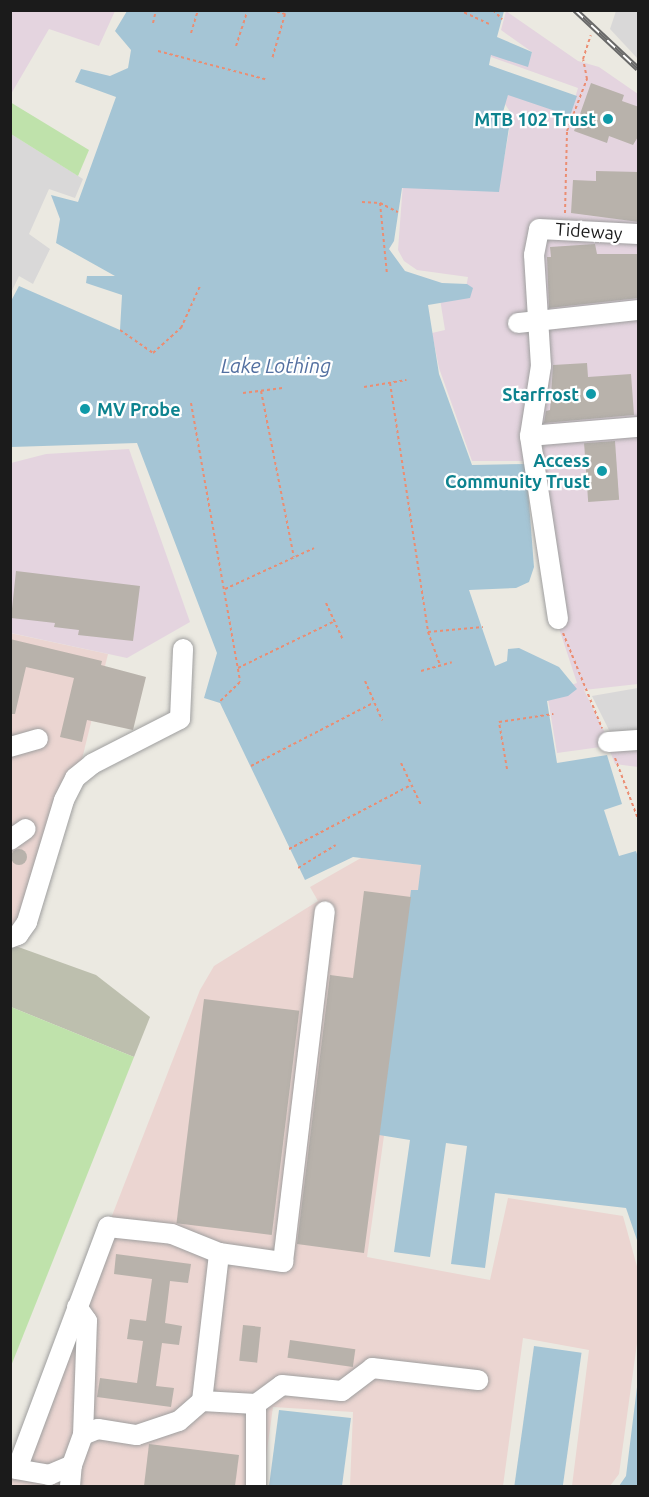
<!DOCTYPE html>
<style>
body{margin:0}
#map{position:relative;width:649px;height:1497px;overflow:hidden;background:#ebe9e1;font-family:Ubuntu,sans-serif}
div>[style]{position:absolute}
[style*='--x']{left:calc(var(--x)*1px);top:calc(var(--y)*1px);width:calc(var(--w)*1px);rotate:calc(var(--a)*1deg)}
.residential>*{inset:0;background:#d9d8d8}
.commercial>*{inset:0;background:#ebd5d1}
.industrial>*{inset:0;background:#e4d4df}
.construction>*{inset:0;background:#bdbfae}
.grass>*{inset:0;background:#bfe2ab}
.water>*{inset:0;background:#a5c5d5;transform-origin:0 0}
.building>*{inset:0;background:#b8b2ab;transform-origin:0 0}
.round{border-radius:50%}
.path>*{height:2px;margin-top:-1px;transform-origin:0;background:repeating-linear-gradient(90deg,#eb8d72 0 3px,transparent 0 6px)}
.roads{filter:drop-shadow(0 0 2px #9f9f9f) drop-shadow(0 0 2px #9f9f9f)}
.minor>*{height:20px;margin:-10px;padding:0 10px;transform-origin:10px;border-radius:10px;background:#fff}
.rail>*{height:6px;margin-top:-3px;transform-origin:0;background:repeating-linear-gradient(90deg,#fff 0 11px,#696969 0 22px);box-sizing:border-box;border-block:2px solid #696969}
.dots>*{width:16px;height:16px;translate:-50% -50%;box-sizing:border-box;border:3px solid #fff;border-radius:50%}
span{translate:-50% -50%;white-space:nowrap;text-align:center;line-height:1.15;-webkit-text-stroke:4.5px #fff;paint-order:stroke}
.culture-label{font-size:18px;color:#0d838f;font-weight:700}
.right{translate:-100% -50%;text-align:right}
.left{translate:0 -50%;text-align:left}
.street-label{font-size:18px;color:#1b1b1b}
.water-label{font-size:20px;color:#526fa0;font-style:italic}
.frame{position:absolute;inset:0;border:12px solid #1b1b1b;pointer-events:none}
</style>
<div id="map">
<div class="residential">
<div style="clip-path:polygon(616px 11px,638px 11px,638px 59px,610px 29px)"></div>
<div style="clip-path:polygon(11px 134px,83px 179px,75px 198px,49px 189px,29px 234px,50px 249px,33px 284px,19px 276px,11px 293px)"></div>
<div style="clip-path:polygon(638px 688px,638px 741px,616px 744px,592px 696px)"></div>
</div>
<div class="commercial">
<div style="clip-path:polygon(10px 633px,108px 654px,81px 763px,10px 944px)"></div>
<div style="clip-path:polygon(361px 858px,422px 865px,367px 1257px,490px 1280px,508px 1198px,623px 1216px,638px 1270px,638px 1336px,619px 1474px,610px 1486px,572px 1486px,589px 1350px,523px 1338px,503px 1486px,350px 1486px,353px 1412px,273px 1407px,262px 1486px,11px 1486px,10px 1461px,16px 1462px,200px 990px,214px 966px,318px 901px,310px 887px)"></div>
</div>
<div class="industrial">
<div style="clip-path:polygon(11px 10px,115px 10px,115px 11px,99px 46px,49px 29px,11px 94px)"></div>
<div style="clip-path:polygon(506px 11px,578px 61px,599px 67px,638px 94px,638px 684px,584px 690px,606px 735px,638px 742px,638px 767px,615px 764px,608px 746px,557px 753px,547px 693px,577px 683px,554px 613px,549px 580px,538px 560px,526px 461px,472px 461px,439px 368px,432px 333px,445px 330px,440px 299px,465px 293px,468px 277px,417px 270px,404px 261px,398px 250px,403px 183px,499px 186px,512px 115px,505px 104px,509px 91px,571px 111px,578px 88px,491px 57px,492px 51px,529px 62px,532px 52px,501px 30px)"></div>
<div style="clip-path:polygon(129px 449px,190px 622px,127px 658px,11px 633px,11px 463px,46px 454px)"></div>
</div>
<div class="construction">
<div style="clip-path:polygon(10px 944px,96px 975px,150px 1017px,134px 1057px,11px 1007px)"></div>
</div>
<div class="grass">
<div style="clip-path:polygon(10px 102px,89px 150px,78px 176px,11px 134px)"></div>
<div style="clip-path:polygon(11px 1007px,134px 1057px,11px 1366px)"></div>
</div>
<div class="water">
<div style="clip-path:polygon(127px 11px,504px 11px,497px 37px,532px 52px,528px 67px,491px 55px,489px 65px,577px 96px,570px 116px,508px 95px,503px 112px,510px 121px,499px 192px,402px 188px,394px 241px,389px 249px,405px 271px,442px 283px,467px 284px,473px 288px,470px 298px,428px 305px,439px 374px,472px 465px,526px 464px,534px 567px,529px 582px,516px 588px,469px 590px,495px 666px,507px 661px,508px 649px,519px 648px,559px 667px,577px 689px,568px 696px,547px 701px,557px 763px,607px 755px,622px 804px,604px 810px,619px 856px,636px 851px,638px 857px,638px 1243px,626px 1208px,495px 1193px,485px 1268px,451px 1264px,467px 1146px,446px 1143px,430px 1257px,394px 1252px,410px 1140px,379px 1135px,411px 890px,418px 890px,421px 865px,353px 857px,305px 880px,220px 703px,204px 698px,217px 653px,137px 443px,11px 447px,11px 301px,19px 286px,120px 330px,122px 295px,86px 283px,87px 276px,115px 276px,56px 243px,60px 219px,51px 195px,78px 202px,116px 97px,75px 82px,81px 69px,110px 76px,128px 68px,131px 50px,115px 31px)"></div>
<div style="left:534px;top:1346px;width:48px;height:141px;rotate:8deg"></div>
<div style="clip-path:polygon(638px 1379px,638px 1486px,619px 1486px,626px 1476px)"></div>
<div style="clip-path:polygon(279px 1410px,351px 1418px,342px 1486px,269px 1486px)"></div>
</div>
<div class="building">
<div style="clip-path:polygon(591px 83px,624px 95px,622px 101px,639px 107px,639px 135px,633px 145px,609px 136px,607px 143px,574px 131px)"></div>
<div style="clip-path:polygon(596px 171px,639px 172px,639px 222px,571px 213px,573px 180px,596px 181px)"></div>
<div style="clip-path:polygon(595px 244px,597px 254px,639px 254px,639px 298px,549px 308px,547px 257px,551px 257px,550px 247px)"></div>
<div style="clip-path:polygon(587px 363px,588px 377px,631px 374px,634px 415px,544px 423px,546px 411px,550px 410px,553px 365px)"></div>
<div style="left:615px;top:441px;width:59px;height:31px;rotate:86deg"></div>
<div style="clip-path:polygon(16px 571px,140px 586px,133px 641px,78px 635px,79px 630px,54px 627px,55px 623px,11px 618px)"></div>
<div style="clip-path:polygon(10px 639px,102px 661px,101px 665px,146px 677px,133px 730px,87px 720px,82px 742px,60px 737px,74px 678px,26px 667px,15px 714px,10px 714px)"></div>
<div class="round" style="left:11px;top:849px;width:16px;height:16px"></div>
<div style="clip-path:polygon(364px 891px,411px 897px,364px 1253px,297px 1244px,330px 975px,353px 978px)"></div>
<div style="left:204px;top:999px;width:96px;height:226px;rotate:7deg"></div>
<div style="clip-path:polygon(116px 1254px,191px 1264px,188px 1283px,170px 1281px,165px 1323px,182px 1326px,179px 1345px,162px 1343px,156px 1386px,174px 1388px,171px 1407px,97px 1397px,100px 1378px,137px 1383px,143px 1341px,127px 1339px,130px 1319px,146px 1321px,152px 1279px,114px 1274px)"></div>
<div style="left:243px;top:1325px;width:18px;height:36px;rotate:6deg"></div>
<div style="left:290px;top:1340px;width:66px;height:18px;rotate:8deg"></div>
<div style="clip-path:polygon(149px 1444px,239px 1455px,235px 1486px,144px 1486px)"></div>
</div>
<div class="path">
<div style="--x:271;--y:10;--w:15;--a:16"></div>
<div style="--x:285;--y:14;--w:47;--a:106.1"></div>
<div style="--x:459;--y:10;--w:33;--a:25"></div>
<div style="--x:493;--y:10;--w:13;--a:45"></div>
<div style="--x:600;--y:12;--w:2;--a:-63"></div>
<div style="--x:153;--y:23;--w:13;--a:-77"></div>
<div style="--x:191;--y:33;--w:24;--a:-73"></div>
<div style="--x:236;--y:46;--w:38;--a:-72"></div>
<div style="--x:158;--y:51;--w:111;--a:14.7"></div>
<div style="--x:362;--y:202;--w:18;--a:3"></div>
<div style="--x:380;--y:203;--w:20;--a:27"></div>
<div style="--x:380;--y:203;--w:72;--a:84.4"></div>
<div style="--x:565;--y:213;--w:82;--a:-88.6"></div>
<div style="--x:567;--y:131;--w:56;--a:-69"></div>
<div style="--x:587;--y:79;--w:20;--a:-101"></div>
<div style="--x:583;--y:59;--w:25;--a:-72"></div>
<div style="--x:120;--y:330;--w:40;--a:34.9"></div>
<div style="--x:153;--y:353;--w:38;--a:-42"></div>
<div style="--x:181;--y:328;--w:46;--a:-65.7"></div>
<div style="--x:390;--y:383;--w:252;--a:81.3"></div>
<div style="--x:428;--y:632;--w:35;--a:70"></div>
<div style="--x:364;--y:387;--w:43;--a:-9.5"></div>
<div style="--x:261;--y:391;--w:169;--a:78.8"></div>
<div style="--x:243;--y:393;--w:40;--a:-7.1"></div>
<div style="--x:191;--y:403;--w:283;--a:80"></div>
<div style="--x:240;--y:682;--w:29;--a:136"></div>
<div style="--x:225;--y:589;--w:98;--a:-24.7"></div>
<div style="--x:326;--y:603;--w:41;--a:65.3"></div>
<div style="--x:428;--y:632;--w:55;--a:-5.2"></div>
<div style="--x:563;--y:633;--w:103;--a:67.7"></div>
<div style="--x:238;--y:668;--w:108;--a:-25.9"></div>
<div style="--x:421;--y:671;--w:32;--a:-16"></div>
<div style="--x:365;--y:681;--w:43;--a:66.4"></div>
<div style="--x:615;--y:758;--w:65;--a:69.3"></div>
<div style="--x:401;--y:763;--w:47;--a:64.5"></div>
<div style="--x:251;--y:766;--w:137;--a:-27.3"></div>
<div style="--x:507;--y:769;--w:48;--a:-99.7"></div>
<div style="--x:499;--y:722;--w:55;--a:-8.4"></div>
<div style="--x:289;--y:849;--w:138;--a:-27.7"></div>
<div style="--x:298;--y:868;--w:44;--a:-31.2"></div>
</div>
<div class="roads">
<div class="minor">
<div style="--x:518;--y:323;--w:121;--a:-6.2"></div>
<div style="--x:530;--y:436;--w:108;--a:-4.8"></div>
<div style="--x:558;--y:619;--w:185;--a:-98.7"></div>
<div style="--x:530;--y:436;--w:71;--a:-81.1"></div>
<div style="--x:541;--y:366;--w:111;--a:-93.6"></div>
<div style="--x:534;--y:255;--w:26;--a:-79"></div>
<div style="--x:539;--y:229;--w:99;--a:2.9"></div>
<div style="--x:608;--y:742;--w:30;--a:-4"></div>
<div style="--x:10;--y:747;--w:29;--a:-16"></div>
<div style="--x:10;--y:840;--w:19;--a:-35"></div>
<div style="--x:10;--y:938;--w:9;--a:-21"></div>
<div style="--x:18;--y:935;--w:16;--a:-55"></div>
<div style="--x:27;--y:922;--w:127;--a:-73.1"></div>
<div style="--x:64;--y:800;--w:25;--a:-63"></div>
<div style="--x:75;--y:778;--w:22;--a:-39"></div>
<div style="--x:92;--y:764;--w:99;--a:-27.1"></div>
<div style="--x:180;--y:719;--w:70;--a:-87.5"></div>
<div style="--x:77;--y:1307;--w:17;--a:54"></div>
<div style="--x:87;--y:1321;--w:114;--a:92"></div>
<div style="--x:202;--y:1401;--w:149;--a:-83.4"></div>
<div style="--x:219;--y:1253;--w:65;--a:8"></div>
<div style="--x:283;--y:1262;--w:353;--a:-83.2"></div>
<div style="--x:10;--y:1468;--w:40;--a:10"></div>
<div style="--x:49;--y:1475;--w:25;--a:-23"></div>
<div style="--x:72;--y:1465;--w:32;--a:-70"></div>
<div style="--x:83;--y:1435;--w:16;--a:-22"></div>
<div style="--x:98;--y:1429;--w:39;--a:9"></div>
<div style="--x:137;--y:1435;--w:44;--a:-18.4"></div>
<div style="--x:179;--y:1421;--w:30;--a:-41"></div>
<div style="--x:202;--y:1401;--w:54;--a:3.2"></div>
<div style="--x:256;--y:1404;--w:32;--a:-36"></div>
<div style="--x:282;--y:1385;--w:60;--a:5.7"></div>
<div style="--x:342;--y:1391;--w:38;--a:-37"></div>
<div style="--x:372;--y:1368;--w:107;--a:6.5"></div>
<div style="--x:17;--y:1469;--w:259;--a:-69.4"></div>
<div style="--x:108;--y:1227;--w:64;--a:6.2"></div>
<div style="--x:172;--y:1234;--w:51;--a:22"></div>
<div style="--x:70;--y:1486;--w:21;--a:-85"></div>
<div style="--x:256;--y:1486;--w:82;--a:-90"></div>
</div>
</div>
<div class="rail">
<div style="--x:575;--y:10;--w:86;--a:43.1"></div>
</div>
<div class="dots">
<div style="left:608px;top:119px;background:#0f9aa8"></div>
<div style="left:591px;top:394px;background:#0f9aa8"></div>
<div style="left:85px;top:409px;background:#0f9aa8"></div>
<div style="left:602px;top:471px;background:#0f9aa8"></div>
</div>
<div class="culture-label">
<span class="right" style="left:596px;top:119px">MTB 102 Trust</span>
<span class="right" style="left:579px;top:394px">Starfrost</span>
<span class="left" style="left:97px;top:409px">MV Probe</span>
<span class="right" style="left:590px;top:471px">Access<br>Community Trust</span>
</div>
<div class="street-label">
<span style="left:589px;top:231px;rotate:4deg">Tideway</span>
</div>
<div class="water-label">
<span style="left:276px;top:365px">Lake Lothing</span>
</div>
<div class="frame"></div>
</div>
